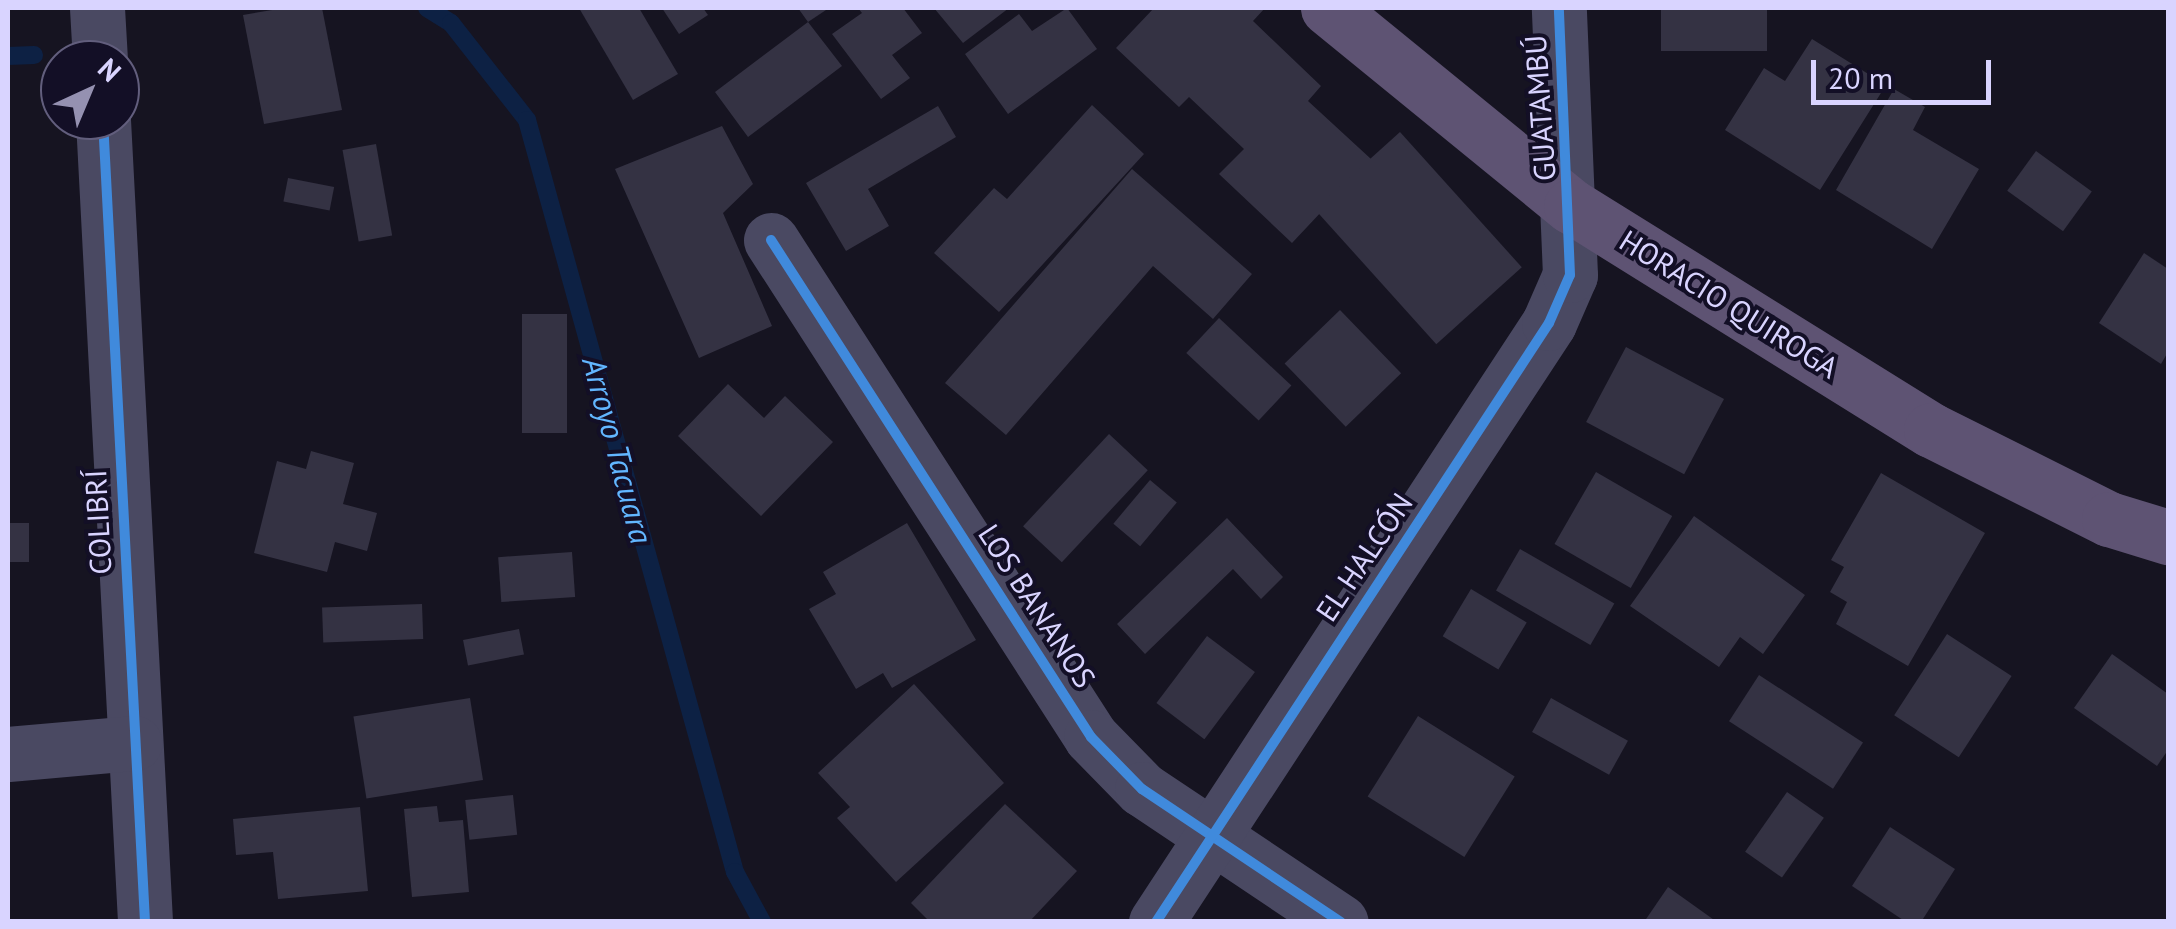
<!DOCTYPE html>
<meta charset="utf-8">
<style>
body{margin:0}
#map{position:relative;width:2176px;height:929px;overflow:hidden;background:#161421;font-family:"PT Sans",sans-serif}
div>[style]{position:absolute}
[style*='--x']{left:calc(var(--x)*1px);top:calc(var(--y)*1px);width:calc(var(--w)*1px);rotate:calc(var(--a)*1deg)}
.stream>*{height:18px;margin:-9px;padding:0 9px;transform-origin:9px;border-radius:9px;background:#0d2144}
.building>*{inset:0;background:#343243;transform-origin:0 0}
.minor>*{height:55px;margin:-27.5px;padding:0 27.5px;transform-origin:27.5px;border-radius:27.5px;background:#4a4962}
.major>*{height:55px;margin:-27.5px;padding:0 27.5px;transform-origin:27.5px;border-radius:27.5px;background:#5e5373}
.cycleway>*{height:10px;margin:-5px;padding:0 5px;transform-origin:5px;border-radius:5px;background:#408adc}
span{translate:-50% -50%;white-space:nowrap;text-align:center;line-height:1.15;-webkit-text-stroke:8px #130f26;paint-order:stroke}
.street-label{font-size:30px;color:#d9d4ff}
.water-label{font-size:32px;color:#62b6ff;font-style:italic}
.frame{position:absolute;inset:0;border:10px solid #d9d4ff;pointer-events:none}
.north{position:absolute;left:40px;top:40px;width:100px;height:100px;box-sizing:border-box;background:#130f26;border:2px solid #625e7d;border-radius:50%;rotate:44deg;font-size:28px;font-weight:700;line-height:40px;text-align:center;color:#d9d4ff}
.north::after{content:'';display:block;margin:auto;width:35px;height:45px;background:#9591b1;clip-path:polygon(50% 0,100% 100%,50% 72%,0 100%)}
.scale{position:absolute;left:1811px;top:60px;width:180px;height:45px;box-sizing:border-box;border:5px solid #d9d4ff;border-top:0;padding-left:12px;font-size:30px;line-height:35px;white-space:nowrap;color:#d9d4ff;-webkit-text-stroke:8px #130f26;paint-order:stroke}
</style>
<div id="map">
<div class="stream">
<div style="--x:427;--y:8;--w:28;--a:32"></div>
<div style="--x:451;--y:23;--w:123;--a:51.9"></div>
<div style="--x:527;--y:120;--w:780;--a:74.54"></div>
<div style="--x:735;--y:872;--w:57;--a:61.6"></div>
<div style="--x:8;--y:56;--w:26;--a:-2"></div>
</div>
<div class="building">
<div style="clip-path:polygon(284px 8px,322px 8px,342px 110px,264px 124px,243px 15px)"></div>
<div style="clip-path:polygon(579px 8px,639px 8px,678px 74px,633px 100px)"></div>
<div style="clip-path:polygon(662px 8px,703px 8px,708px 15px,679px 34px)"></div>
<div style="clip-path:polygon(798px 8px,829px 8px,808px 22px,842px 66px,748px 137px,715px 92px,808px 22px)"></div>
<div style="clip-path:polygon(858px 8px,903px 8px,922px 33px,892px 55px,910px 78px,881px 99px,832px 34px,862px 13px)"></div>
<div style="clip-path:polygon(934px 8px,1009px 8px,963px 43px)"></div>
<div style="clip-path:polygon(1067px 8px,1097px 49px,1008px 114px,965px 54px,1019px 14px,1032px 31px)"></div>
<div style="clip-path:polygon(1154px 8px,1265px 8px,1253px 21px,1321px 86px,1308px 101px,1371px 159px,1292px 243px,1219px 174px,1244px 149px,1189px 97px,1179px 107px,1116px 48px)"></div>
<div style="left:1661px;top:8px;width:106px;height:43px"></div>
<div style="clip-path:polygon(1812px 39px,1886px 85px,1820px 190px,1725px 130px,1764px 68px,1785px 81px)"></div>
<div style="clip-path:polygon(1894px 89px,1925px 107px,1913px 130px,1979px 169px,1932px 249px,1836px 190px)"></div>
<div style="clip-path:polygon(1092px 105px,1144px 154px,999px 312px,934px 253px,994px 188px,1007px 199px)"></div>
<div style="clip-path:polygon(938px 106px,956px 137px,868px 189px,889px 226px,846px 251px,806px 183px)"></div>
<div style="clip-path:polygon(722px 126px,753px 184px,723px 213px,772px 326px,699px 358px,615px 169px)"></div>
<div style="left:1400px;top:132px;width:182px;height:115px;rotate:48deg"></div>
<div style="left:376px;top:144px;width:93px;height:34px;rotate:80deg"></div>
<div style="left:2036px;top:151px;width:69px;height:49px;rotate:36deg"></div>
<div style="clip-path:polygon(1132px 169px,1252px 274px,1213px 319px,1153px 266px,1006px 435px,945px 383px)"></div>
<div style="left:288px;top:178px;width:47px;height:24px;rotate:11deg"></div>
<div style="clip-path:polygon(2144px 253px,2168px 269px,2168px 352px,2161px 364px,2099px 323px)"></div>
<div style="left:1340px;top:310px;width:88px;height:77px;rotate:46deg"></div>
<div style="left:522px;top:314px;width:45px;height:119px"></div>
<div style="left:1219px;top:318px;width:99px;height:48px;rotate:43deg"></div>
<div style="left:1626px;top:347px;width:111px;height:85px;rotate:28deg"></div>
<div style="clip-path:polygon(728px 384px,764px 418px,785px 396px,833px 442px,761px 516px,678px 436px)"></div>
<div style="left:1109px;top:434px;width:53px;height:126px;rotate:43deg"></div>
<div style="clip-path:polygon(311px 451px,354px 463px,343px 504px,377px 513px,367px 551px,335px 542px,327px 572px,254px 553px,277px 461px,306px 469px)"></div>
<div style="left:1596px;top:472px;width:88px;height:83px;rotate:30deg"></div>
<div style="clip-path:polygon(1881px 473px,1985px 533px,1908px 666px,1836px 624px,1847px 602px,1830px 592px,1844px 567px,1831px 560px)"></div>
<div style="left:1150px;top:480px;width:35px;height:57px;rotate:40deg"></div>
<div style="clip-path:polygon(1694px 516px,1805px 595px,1763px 654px,1740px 637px,1719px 667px,1630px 606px)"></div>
<div style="clip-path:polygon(1227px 518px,1283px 577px,1261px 599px,1233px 569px,1145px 654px,1117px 624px)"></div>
<div style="left:8px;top:523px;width:21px;height:39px"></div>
<div style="clip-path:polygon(907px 523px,976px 640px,892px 688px,883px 673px,856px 689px,809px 609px,836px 594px,823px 572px)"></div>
<div style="left:1520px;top:549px;width:109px;height:48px;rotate:30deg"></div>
<div style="left:572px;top:552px;width:45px;height:74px;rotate:86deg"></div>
<div style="left:1471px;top:589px;width:65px;height:55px;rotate:31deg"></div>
<div style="left:422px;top:604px;width:35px;height:100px;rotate:88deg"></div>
<div style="left:519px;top:629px;width:26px;height:57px;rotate:79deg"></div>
<div style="left:1947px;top:634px;width:77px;height:97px;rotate:33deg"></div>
<div style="left:1207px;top:636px;width:60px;height:84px;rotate:37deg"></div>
<div style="clip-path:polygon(2112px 654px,2168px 694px,2168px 750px,2157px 766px,2074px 708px)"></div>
<div style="left:1759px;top:675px;width:124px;height:55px;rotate:33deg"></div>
<div style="clip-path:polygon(914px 684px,1004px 783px,896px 882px,837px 818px,850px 807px,818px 773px)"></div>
<div style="left:470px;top:698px;width:83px;height:118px;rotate:81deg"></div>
<div style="left:1551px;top:698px;width:88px;height:39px;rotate:29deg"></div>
<div style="left:1418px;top:716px;width:114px;height:95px;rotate:32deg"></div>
<div style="left:1787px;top:792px;width:45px;height:73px;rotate:35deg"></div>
<div style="left:513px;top:795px;width:40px;height:48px;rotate:84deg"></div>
<div style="clip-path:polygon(1005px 804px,1077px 871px,1029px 922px,930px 922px,911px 903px)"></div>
<div style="clip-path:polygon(437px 806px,439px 822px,463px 820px,469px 892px,412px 897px,404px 809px)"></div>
<div style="clip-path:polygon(360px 807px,368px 891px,278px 899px,273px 852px,236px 855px,233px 819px)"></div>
<div style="clip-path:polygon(1890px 827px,1955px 869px,1921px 922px,1906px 922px,1852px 886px)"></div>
<div style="clip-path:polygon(1668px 887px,1717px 922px,1644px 922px)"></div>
</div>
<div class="minor">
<div style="--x:97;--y:8;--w:52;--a:86.7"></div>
<div style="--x:103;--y:120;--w:803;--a:87"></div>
<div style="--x:771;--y:240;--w:591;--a:57.22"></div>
<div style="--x:1091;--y:737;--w:73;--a:45.6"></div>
<div style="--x:1142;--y:789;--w:239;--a:33.8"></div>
<div style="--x:8;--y:754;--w:127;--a:-5"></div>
<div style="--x:1156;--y:922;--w:716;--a:-56.73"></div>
<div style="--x:1549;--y:323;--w:52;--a:-66.4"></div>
<div style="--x:1570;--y:275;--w:267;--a:-92.4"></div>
</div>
<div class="major">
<div style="--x:1328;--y:8;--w:313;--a:39.2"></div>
<div style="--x:1571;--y:206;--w:424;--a:31.9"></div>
<div style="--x:1931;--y:430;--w:199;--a:26.6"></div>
<div style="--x:2109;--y:519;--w:62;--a:17"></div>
</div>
<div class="cycleway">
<div style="--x:103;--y:120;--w:803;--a:87"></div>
<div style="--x:771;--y:240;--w:591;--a:57.22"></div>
<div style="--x:1091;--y:737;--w:73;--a:45.6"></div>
<div style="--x:1142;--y:789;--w:239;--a:33.8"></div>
<div style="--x:1156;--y:922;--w:716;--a:-56.73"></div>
<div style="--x:1549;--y:323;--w:52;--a:-66.4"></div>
<div style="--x:1570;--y:275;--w:267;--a:-92.4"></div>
</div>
<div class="street-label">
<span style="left:1540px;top:108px;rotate:-94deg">GUATAMBÚ</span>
<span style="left:1729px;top:304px;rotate:32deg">HORACIO QUIROGA</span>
<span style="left:98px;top:522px;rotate:-93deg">COLIBRÍ</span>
<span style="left:1364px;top:557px;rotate:-56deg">EL HALCÓN</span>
<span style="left:1037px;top:606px;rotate:57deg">LOS BANANOS</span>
</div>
<div class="water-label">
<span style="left:618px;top:450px;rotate:75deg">Arroyo Tacuara</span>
</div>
<div class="frame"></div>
<div class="north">N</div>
<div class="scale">20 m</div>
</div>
